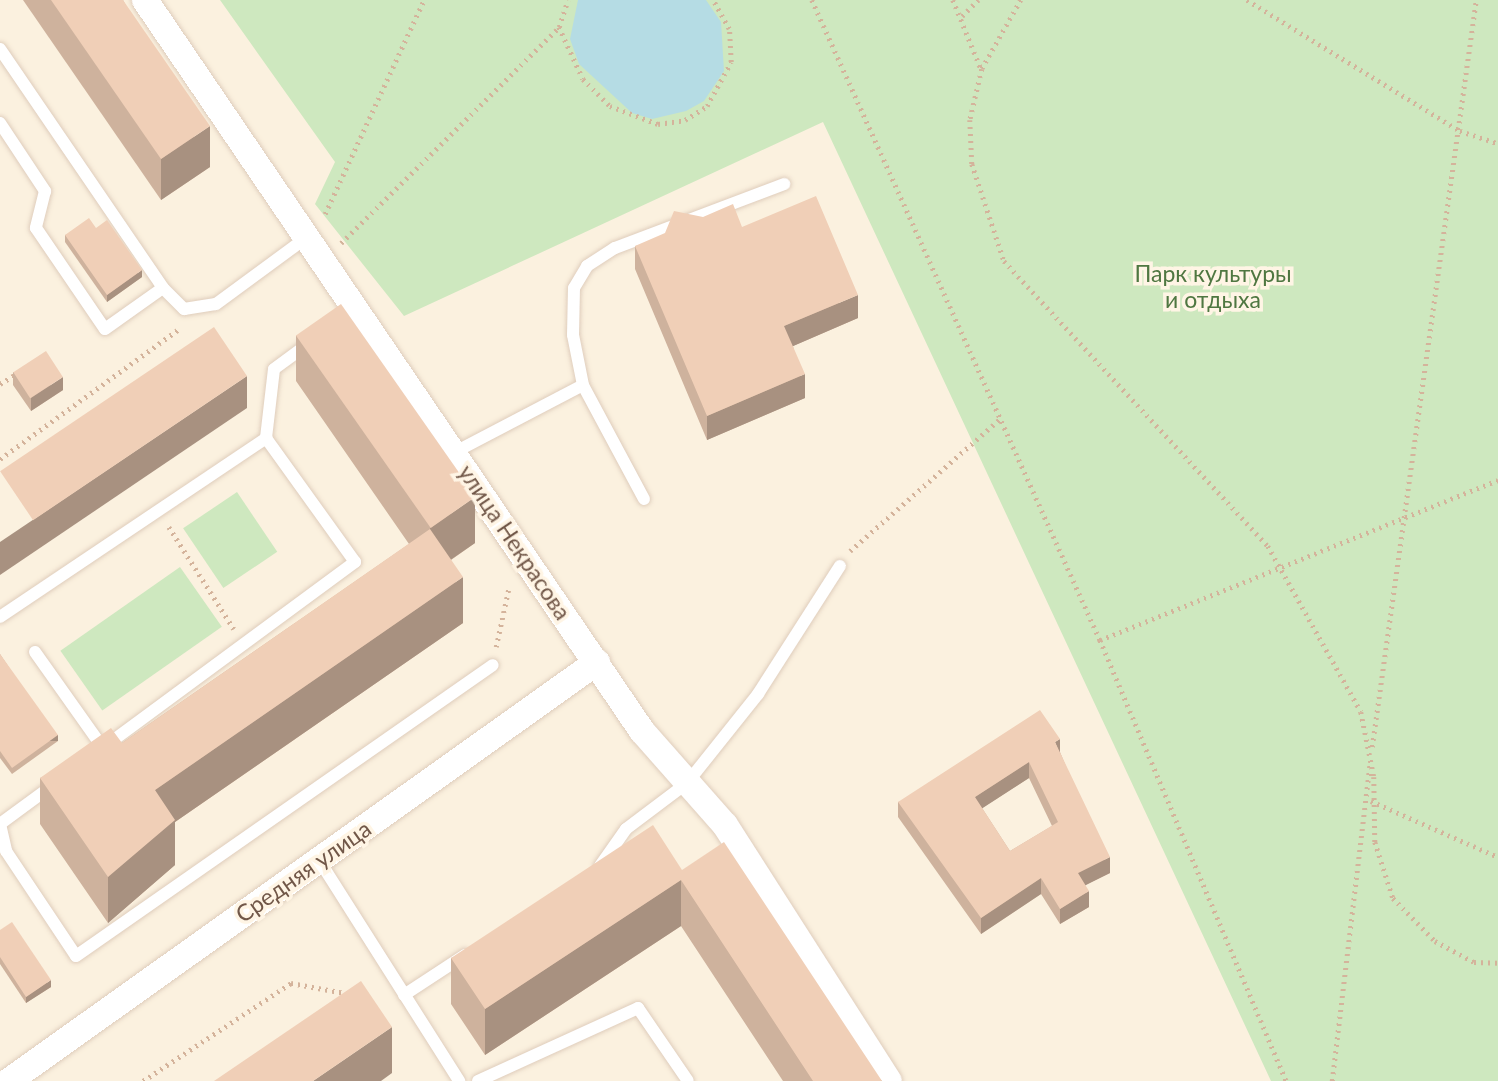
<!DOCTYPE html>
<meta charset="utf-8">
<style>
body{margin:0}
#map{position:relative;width:1498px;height:1081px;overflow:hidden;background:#fbf1df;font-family:Lato,sans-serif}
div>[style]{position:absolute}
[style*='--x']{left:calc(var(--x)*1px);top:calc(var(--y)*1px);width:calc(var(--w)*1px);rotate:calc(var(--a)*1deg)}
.green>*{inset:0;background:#cee8bf;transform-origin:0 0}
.water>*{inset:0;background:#b5dce4}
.path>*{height:4.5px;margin-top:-2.25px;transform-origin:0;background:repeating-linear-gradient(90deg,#d4b39b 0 2px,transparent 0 7px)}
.roads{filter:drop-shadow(0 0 2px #dfcdbc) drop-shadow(0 0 2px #dfcdbc)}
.service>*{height:12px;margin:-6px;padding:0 6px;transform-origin:6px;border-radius:6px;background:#fff}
.minor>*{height:26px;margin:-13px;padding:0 13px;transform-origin:13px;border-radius:13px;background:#fff}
.wall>*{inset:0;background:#ceb29d}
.shaded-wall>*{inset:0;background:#a89180;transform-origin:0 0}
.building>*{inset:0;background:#f0cfb7;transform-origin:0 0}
span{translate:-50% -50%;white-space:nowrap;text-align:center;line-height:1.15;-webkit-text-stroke:7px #fff5e5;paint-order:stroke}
.park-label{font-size:23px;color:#4f7741}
.street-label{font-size:23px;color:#715748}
</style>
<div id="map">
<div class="green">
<div style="clip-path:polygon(220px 0,1498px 0,1498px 1081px,1271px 1081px,823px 122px,404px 316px,315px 204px,335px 162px)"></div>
<div style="left:237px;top:492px;width:72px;height:65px;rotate:56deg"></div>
<div style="left:180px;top:567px;width:73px;height:146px;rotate:55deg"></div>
</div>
<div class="water">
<div style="clip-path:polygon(578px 0,706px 0,721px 22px,724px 71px,704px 101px,686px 111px,652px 119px,632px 113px,579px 64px,570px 39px)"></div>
</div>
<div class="path">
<div style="--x:812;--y:0;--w:702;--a:65.77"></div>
<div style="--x:1100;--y:640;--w:479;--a:67.1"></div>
<div style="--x:953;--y:0;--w:74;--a:67.9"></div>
<div style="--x:1021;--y:0;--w:79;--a:119.5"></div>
<div style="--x:982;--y:69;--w:52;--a:103.2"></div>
<div style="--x:970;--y:120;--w:44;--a:87.4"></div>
<div style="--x:972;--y:164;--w:102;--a:71.7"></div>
<div style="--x:1004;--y:261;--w:388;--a:47.2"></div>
<div style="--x:1268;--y:546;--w:190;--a:60.7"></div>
<div style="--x:1361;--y:712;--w:66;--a:78.7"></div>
<div style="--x:1374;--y:777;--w:65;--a:89.1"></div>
<div style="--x:1375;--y:842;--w:59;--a:72.2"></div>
<div style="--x:1393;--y:898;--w:60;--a:45.7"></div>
<div style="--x:1435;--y:941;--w:44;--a:28.3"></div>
<div style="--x:1474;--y:962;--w:24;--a:2"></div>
<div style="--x:1247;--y:0;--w:250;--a:31.6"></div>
<div style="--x:1460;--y:131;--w:40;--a:18"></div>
<div style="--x:962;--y:16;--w:23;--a:-45"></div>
<div style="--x:559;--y:27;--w:57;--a:65.2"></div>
<div style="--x:583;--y:79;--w:38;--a:45"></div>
<div style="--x:610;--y:106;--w:51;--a:20.6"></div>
<div style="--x:658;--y:124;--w:27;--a:-8"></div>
<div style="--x:685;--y:120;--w:26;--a:-32"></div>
<div style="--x:707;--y:106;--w:50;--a:-61.4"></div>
<div style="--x:731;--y:62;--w:33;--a:-93"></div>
<div style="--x:729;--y:29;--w:33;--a:-119"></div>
<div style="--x:325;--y:214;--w:236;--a:-65.2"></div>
<div style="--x:341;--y:243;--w:307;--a:-44.7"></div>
<div style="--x:559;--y:27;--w:28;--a:-72"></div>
<div style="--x:0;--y:384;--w:19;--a:-32"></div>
<div style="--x:0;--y:459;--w:223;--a:-36"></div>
<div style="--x:169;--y:527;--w:121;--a:57.5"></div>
<div style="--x:850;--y:551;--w:201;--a:-41.4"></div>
<div style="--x:1100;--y:640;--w:429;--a:-21.9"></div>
<div style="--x:496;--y:647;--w:61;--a:-77.8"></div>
<div style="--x:1372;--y:747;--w:754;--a:-82.07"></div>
<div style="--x:1371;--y:801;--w:139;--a:23.8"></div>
<div style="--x:143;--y:1081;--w:178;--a:-33.5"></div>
<div style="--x:291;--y:983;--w:60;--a:10.6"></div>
<div style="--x:1332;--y:1081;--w:321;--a:-83.2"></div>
</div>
<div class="roads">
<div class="service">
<div style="--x:0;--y:49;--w:289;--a:55.7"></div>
<div style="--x:163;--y:288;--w:30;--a:45"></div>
<div style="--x:184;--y:309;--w:32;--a:-9"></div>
<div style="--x:216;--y:304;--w:112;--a:-36.3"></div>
<div style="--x:0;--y:123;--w:82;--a:56.5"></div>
<div style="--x:45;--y:191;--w:38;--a:104"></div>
<div style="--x:36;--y:228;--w:122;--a:55.7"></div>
<div style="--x:105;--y:329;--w:71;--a:-35.3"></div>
<div style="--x:455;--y:452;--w:144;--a:-27.6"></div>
<div style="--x:644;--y:499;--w:129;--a:-118.2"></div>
<div style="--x:583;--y:385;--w:51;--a:-101.3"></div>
<div style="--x:573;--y:335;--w:47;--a:-88.8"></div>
<div style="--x:574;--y:288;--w:26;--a:-59"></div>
<div style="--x:587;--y:266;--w:33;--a:-33"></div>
<div style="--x:615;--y:248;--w:181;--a:-20.7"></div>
<div style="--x:0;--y:617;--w:321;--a:-33.9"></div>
<div style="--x:35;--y:652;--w:118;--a:54.7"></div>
<div style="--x:104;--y:747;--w:312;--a:-36.4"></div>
<div style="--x:355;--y:562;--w:153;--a:-125.7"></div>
<div style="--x:266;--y:438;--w:69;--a:-83.4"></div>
<div style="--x:274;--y:369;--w:42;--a:-36.3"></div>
<div style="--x:53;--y:785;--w:66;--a:143.7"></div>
<div style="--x:0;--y:824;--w:28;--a:77"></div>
<div style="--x:6;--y:851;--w:126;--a:56.3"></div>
<div style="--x:76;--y:956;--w:508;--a:-34.91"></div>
<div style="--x:319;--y:860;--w:262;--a:57.6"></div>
<div style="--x:600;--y:866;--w:45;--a:-54.9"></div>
<div style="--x:626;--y:829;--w:76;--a:-37"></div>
<div style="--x:687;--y:783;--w:114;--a:-51.4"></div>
<div style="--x:758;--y:694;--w:152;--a:-57.4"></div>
<div style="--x:404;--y:995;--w:73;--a:-33.3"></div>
<div style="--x:478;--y:1081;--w:176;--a:-24.5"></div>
<div style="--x:638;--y:1008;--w:88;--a:55.6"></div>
</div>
<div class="minor">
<div style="--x:145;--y:0;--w:884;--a:55.79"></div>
<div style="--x:642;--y:731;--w:125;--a:48.6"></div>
<div style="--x:725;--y:825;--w:304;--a:57.4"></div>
<div style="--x:9;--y:1081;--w:722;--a:-35.47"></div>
</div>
</div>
<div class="wall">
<div style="clip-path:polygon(23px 0,123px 0,210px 167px,161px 200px)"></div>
<div style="clip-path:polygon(742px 227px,858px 318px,793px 346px,805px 398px,707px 440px,635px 269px,635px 246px)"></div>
<div style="clip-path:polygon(96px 228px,142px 277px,107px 302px,65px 242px,65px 235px)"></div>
<div style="clip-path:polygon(296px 335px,475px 543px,451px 560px,463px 623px,175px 822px,175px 865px,108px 923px,40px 824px,40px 778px,122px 743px,409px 544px,296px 381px)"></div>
<div style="clip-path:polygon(13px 372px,63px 390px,31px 411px,13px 385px)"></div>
<div style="clip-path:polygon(0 654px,58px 741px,12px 774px,0 758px)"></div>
<div style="clip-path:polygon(evenodd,1060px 752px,1110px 873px,1085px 885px,1089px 907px,1060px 924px,1041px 894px,981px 934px,898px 817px,898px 802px,1060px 752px,1029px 778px,1052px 826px,1010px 851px,982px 808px,1029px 778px)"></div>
<div style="clip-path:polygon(682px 870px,882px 1081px,783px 1081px,681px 926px,485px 1055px,451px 1004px,451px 958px)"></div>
<div style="clip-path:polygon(0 930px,51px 987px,26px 1003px,0 964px)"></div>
</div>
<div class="shaded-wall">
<div style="clip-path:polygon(210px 126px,210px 167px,161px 200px,161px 159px)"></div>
<div style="clip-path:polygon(142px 270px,142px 277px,107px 302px,107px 295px)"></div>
<div style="clip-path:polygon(858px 295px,858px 318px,784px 350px,784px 326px)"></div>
<div style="clip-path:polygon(805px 374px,805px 398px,707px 440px,707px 416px)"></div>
<div style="clip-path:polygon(247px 376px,247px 408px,0 575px,0 542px)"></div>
<div style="clip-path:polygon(63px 377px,63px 390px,31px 411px,31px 398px)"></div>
<div style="clip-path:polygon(475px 497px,475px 543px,430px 574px,430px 528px)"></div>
<div style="clip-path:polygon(463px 577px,463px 623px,175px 822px,175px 865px,108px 923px,108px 877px,155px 790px)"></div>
<div style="left:58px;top:735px;width:6px;height:57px;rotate:90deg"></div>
<div style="clip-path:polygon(1060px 739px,1060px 755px,1055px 742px)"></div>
<div style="clip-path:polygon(1029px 762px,1029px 778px,975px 813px,975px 797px)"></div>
<div style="clip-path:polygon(1110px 857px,1110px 873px,1078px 889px,1078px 873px)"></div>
<div style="clip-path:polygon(1041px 878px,1041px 894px,981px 934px,981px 918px)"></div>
<div style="clip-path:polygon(681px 880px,681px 926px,485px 1055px,485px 1009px)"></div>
<div style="clip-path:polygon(1089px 891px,1089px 907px,1060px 924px,1060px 909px)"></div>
<div style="clip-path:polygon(51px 980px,51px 987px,26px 1003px,26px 997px)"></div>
<div style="clip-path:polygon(392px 1027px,392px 1073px,381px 1081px,313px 1081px)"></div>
</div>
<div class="building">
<div style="clip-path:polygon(51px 0,123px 0,210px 126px,161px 159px)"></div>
<div style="clip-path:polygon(816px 196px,858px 295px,784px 326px,805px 374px,707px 416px,635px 246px,665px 233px,674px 211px,703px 217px,733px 204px,742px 227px)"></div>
<div style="clip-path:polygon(89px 218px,96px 228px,107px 220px,142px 270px,107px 295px,65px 235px)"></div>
<div style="left:341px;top:304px;width:235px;height:55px;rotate:55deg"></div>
<div style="left:214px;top:327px;width:59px;height:258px;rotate:56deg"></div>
<div style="left:46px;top:351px;width:31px;height:39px;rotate:57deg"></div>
<div style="clip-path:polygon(430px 529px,463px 577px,155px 790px,175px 820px,108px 877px,40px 778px,111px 728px,122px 743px)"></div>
<div style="clip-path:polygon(0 654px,58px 735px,12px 768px,0 751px)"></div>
<div style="clip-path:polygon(evenodd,1040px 710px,1060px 739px,1055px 742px,1110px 857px,1078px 873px,1089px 891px,1060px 909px,1041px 878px,981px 918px,898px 802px,1040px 710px,1029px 762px,1058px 822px,1010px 851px,975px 797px,1029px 762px)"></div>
<div style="clip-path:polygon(653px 825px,682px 870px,724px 842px,882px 1081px,813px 1081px,681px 880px,485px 1009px,451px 958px)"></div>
<div style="clip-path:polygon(12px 922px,51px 980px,26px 997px,0 957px,0 930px)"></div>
<div style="clip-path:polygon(361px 981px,392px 1027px,313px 1081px,214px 1081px)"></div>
</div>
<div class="park-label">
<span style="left:1213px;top:286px">Парк культуры<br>и отдыха</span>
</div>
<div class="street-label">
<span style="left:515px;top:542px;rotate:56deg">улица Некрасова</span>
<span style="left:303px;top:871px;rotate:-35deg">Средняя улица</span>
</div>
</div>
